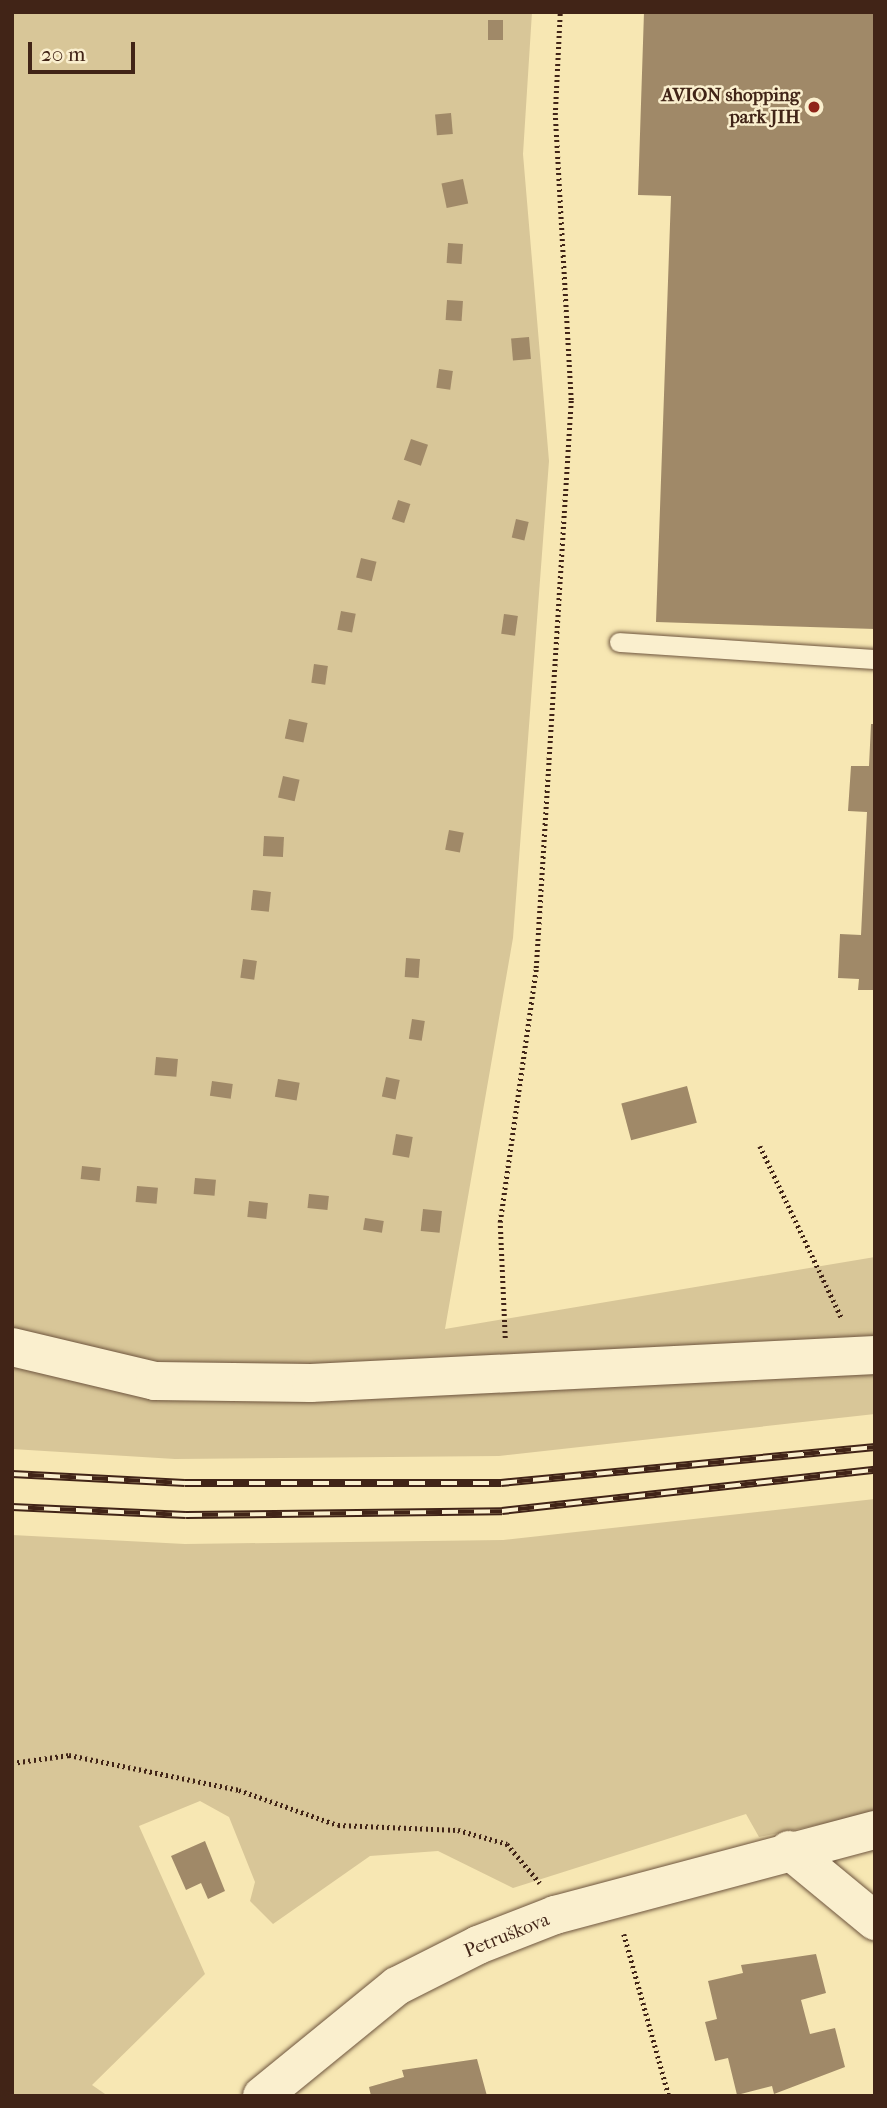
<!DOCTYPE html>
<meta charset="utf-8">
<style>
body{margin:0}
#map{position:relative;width:887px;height:2108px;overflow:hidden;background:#f7e7b3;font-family:"IM FELL French Canon",serif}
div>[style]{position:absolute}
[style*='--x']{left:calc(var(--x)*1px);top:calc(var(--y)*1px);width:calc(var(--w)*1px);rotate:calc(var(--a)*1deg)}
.green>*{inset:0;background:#d8c698}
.building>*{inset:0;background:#a08968;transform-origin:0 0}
.path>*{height:4.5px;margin-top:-2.25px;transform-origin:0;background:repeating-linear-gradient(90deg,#412417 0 2px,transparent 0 5.5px)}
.roads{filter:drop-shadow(0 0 2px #6e553e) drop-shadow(0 0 2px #6e553e)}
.lane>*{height:19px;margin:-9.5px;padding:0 9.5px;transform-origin:9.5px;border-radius:9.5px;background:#faefce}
.street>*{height:38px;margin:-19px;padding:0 19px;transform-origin:19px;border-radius:19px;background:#faefce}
.rail>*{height:8px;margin-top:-4px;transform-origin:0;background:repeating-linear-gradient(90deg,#faefce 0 16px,#412417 0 32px);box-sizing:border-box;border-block:2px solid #412417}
.dots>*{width:19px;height:19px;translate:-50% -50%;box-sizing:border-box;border:4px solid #faefce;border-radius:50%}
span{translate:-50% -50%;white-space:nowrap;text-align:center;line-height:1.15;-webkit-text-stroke:5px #faefce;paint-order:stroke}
.poi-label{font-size:19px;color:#412417;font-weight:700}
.right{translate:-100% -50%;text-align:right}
.street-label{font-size:19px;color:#412417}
.frame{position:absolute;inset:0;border:14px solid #412417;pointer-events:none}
.scale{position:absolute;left:28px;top:42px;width:107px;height:32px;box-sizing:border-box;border:4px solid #412417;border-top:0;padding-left:9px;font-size:21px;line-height:24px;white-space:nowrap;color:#412417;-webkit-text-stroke:5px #faefce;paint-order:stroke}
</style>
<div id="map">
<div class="green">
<div style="clip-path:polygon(12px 12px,532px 12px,523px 154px,549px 461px,513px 938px,445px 1329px,875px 1257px,875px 1414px,499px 1456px,175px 1459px,12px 1449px)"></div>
<div style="clip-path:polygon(875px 1499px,875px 1813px,759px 1837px,746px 1814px,513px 1888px,438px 1851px,370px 1856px,273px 1924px,250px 1901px,255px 1882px,229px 1817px,200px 1801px,139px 1826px,205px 1974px,92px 2085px,108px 2096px,12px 2096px,12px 1535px,185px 1544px,503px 1540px)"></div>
</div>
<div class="building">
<div style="clip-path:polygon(644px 12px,875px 12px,875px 629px,656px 622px,671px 196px,638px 195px)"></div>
<div style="left:488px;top:20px;width:15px;height:20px"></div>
<div style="left:451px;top:113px;width:21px;height:16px;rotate:85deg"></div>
<div style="left:463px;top:179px;width:25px;height:22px;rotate:78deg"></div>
<div style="left:448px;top:243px;width:15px;height:20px;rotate:4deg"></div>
<div style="left:447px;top:300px;width:16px;height:20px;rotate:4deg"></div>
<div style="left:529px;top:337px;width:22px;height:18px;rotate:85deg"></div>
<div style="left:439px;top:369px;width:14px;height:19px;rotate:8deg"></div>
<div style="left:411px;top:439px;width:18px;height:22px;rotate:19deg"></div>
<div style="left:398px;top:500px;width:13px;height:20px;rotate:18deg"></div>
<div style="left:516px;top:519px;width:13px;height:19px;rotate:13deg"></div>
<div style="left:361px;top:558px;width:16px;height:20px;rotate:14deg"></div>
<div style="left:341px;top:611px;width:15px;height:19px;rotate:11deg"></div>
<div style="left:504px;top:614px;width:14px;height:20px;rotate:8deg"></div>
<div style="left:314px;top:664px;width:14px;height:19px;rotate:8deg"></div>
<div style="left:289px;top:719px;width:19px;height:20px;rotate:12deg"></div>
<div style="clip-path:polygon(871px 724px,875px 724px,875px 990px,858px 990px,859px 979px,838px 978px,840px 934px,861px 935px,867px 812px,848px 811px,851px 766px,869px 766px)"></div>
<div style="left:283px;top:776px;width:17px;height:22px;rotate:13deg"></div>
<div style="left:449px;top:830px;width:15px;height:20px;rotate:11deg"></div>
<div style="left:264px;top:836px;width:20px;height:20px;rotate:3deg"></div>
<div style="left:253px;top:890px;width:18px;height:20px;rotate:6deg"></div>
<div style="left:406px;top:958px;width:14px;height:19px;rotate:4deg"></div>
<div style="left:243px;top:959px;width:14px;height:19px;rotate:8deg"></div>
<div style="left:412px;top:1019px;width:13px;height:20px;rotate:9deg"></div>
<div style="left:156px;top:1057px;width:22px;height:18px;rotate:5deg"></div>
<div style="left:386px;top:1077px;width:14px;height:20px;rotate:12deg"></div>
<div style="left:278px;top:1079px;width:22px;height:18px;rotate:10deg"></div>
<div style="left:212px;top:1081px;width:21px;height:15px;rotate:8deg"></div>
<div style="left:687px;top:1086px;width:38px;height:68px;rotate:75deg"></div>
<div style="left:396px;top:1134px;width:17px;height:21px;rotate:10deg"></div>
<div style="left:82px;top:1166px;width:19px;height:13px;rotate:6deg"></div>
<div style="left:195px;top:1178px;width:21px;height:16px;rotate:5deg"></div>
<div style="left:137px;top:1186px;width:21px;height:16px;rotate:5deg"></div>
<div style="left:309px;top:1194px;width:20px;height:14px;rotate:6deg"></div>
<div style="left:249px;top:1201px;width:19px;height:16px;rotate:6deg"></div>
<div style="left:423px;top:1209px;width:19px;height:22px;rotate:6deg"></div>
<div style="left:365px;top:1218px;width:19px;height:12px;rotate:9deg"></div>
<div style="clip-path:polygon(205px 1841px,225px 1891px,208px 1899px,201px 1883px,186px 1890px,171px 1856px)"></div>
<div style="clip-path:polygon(816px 1954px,826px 1993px,801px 2000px,810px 2034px,835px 2028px,845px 2067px,774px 2094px,772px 2086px,737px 2095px,728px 2058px,715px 2061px,705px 2022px,717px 2019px,708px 1981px,743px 1973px,741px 1965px)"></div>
<div style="clip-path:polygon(477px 2059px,487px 2096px,371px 2096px,369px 2087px,404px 2077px,402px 2070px)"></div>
</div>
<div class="path">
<div style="--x:760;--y:1146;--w:191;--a:64.6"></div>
<div style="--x:505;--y:1338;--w:116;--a:-92.5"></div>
<div style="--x:500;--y:1222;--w:257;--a:-81.9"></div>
<div style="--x:536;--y:968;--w:569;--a:-86.47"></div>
<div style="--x:571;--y:400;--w:285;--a:-93.2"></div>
<div style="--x:555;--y:115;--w:103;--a:-87.2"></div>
<div style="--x:12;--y:1763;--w:58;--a:-8"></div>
<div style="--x:69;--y:1755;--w:174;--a:11.6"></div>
<div style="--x:239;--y:1790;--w:105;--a:19.5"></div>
<div style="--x:338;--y:1825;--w:120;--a:2.4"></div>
<div style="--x:458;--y:1830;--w:51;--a:15.9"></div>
<div style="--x:507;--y:1844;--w:51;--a:49.8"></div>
<div style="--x:624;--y:1934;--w:168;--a:74.5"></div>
</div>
<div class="roads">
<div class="lane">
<div style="--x:619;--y:642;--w:257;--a:3.8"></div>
</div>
<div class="street">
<div style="--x:12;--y:1347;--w:147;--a:13.4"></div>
<div style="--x:155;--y:1381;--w:156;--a:0.7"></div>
<div style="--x:311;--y:1383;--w:565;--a:-2.84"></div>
<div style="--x:789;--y:1850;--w:112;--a:39.5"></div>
<div style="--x:262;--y:2096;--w:174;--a:-39.2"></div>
<div style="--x:397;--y:1986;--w:91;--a:-26.8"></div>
<div style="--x:478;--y:1945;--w:83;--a:-21.3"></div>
<div style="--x:555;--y:1915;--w:331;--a:-14.9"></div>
</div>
</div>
<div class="rail">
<div style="--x:12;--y:1474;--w:173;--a:3"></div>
<div style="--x:185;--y:1483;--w:316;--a:0"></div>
<div style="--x:501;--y:1483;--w:376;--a:-5.5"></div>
<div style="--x:12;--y:1507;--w:174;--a:2.6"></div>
<div style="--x:186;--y:1515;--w:316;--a:-0.7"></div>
<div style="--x:502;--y:1511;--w:375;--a:-6.3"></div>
</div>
<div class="dots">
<div style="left:814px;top:107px;background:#8f2418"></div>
</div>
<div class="poi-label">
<span class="right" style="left:800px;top:107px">AVION shopping<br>park JIH</span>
</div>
<div class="street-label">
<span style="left:507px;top:1936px;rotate:-22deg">Petruškova</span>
</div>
<div class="frame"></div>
<div class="scale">20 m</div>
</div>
